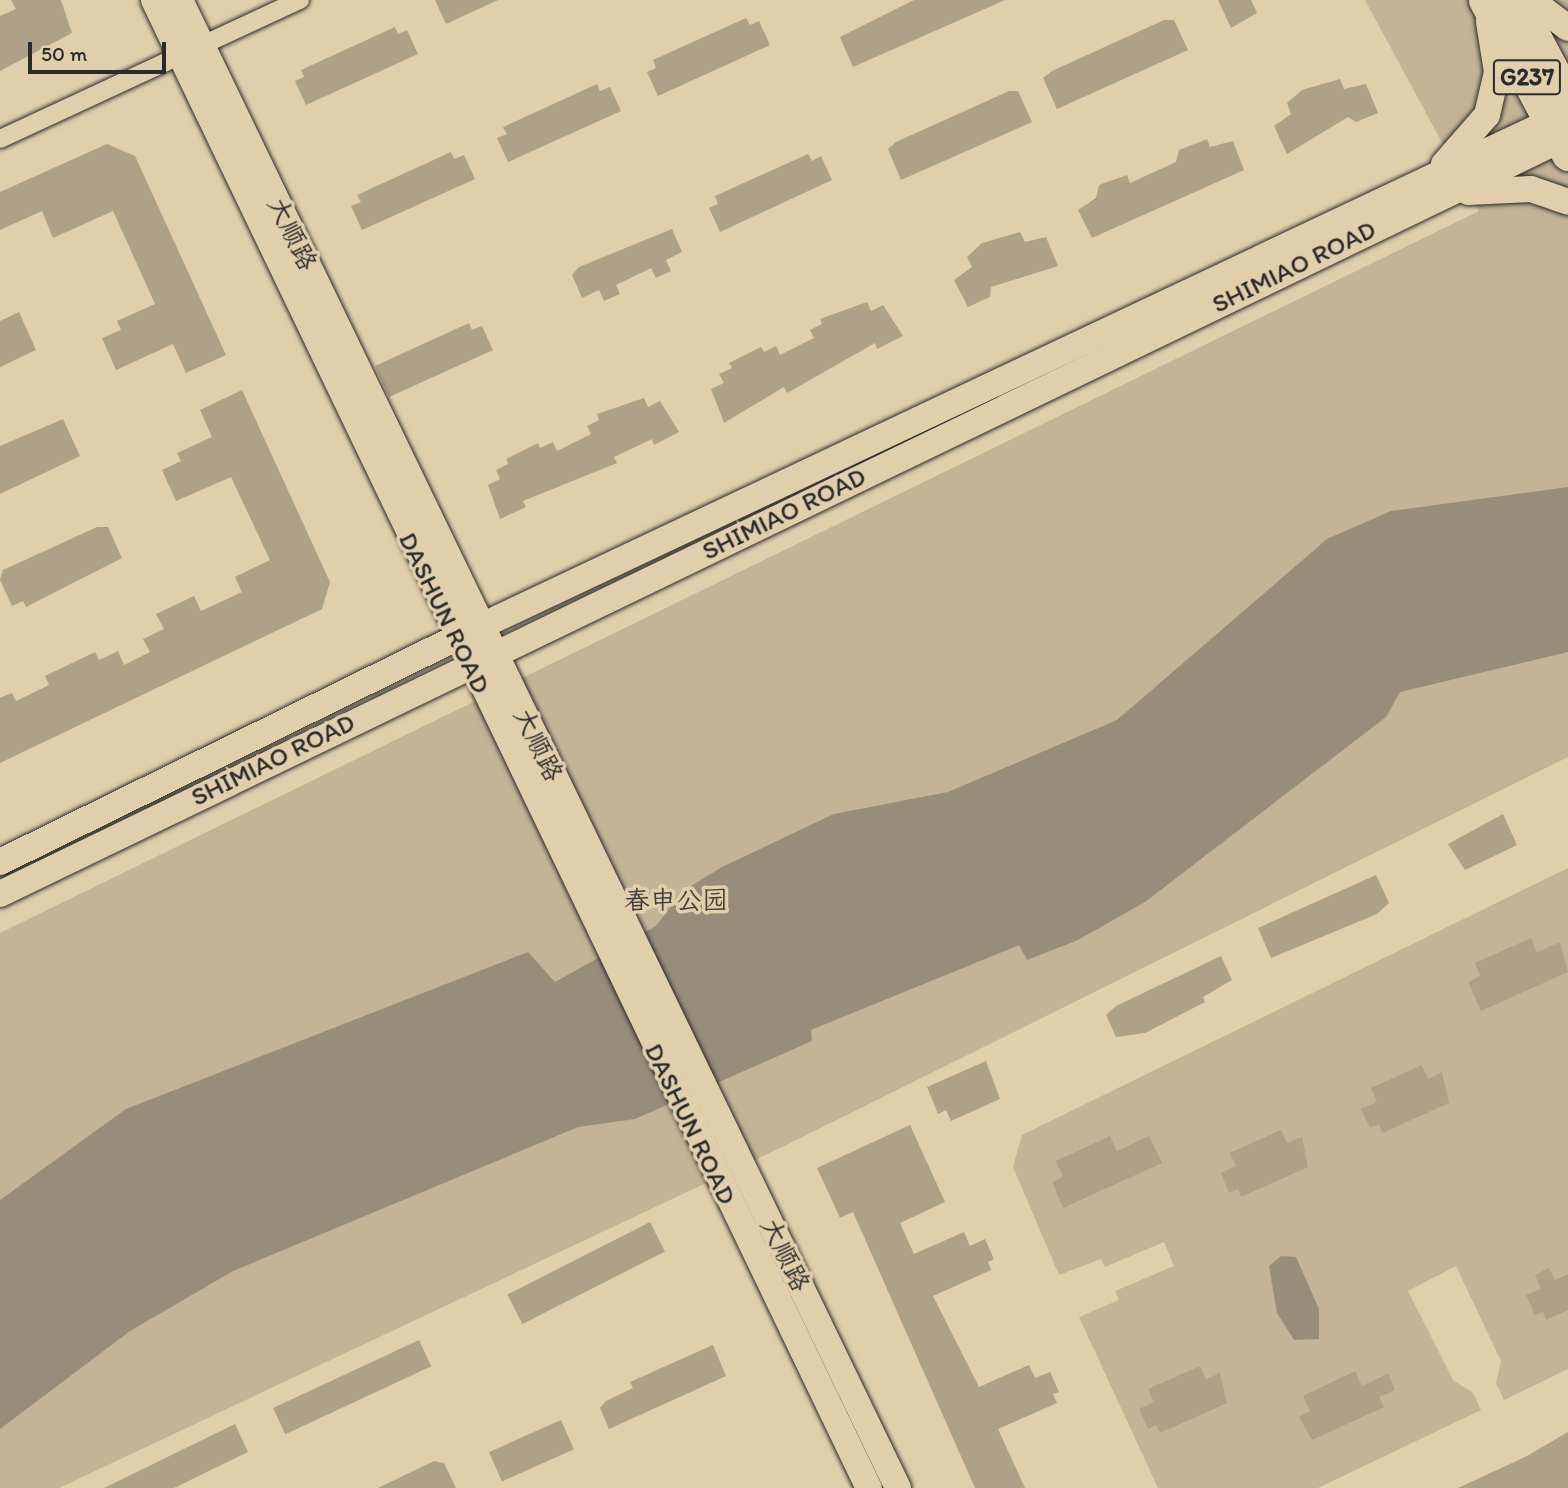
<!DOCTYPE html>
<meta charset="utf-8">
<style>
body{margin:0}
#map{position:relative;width:1568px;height:1488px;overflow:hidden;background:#e1ceac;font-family:Itim,"LXGW WenKai TC",sans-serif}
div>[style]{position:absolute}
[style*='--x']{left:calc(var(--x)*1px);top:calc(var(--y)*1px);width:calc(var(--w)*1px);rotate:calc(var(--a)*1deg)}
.green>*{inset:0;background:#c3b397}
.water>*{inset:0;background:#988d79}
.building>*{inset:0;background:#afa088;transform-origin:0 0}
.roads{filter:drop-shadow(0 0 2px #2b2b2b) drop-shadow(0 0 2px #2b2b2b)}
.street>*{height:18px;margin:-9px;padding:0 9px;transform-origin:9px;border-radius:9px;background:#e1ceac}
.secondary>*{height:26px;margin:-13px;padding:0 13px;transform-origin:13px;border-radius:13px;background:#e1ceac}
.highway>*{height:33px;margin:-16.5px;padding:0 16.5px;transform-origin:16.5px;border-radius:16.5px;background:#e1ceac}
span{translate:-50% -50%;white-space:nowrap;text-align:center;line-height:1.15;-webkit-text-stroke:7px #e1ceac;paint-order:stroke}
.shield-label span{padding:2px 5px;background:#e1ceac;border:2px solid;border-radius:5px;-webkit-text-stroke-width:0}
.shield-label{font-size:24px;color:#2b2b2b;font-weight:700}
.street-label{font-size:26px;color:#2b2b2b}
.park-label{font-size:26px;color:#423f3b}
.scale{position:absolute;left:28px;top:42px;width:138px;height:32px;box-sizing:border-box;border:4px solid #2b2b2b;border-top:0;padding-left:9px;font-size:21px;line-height:24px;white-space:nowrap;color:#2b2b2b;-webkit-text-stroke:5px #e1ceac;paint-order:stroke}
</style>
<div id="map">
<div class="green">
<div style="clip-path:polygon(1365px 0,1568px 0,1568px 757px,776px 1150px,59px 1488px,0 1488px,0 933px,1479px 211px)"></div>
<div style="clip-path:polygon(1568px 868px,1568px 1369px,1504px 1400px,1496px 1383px,1501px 1361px,1456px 1266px,1408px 1291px,1453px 1380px,1473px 1393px,1481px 1410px,1318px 1488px,1158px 1488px,1079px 1317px,1119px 1300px,1115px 1291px,1174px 1266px,1164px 1242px,1105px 1267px,1101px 1259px,1059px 1275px,1013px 1167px,1022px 1135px)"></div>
</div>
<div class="water">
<div style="clip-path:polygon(1568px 487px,1568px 652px,1400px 692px,1386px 717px,1145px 902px,1078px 940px,1027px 960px,1019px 945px,811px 1030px,812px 1041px,635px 1119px,578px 1127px,233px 1271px,130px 1331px,0 1429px,0 1200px,126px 1109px,528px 952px,555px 982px,656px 926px,683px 891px,722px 867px,834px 814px,948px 792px,1117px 720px,1327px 539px,1391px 511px)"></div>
<div style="clip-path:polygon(1281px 1256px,1296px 1257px,1319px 1309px,1319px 1339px,1294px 1340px,1277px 1313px,1269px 1266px)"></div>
</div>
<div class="building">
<div style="clip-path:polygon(11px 0,61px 0,72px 33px,0 71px,0 16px,16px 9px)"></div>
<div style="clip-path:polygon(435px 0,498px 0,446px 24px)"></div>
<div style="clip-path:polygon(914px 0,1005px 0,853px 67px,840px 37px)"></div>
<div style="clip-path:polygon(1218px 0,1251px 0,1257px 13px,1231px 28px)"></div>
<div style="clip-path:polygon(746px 18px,750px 25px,759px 21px,770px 45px,658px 96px,647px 72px,656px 68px,653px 60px)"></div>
<div style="clip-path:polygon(1164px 20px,1174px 20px,1188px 50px,1057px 109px,1043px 78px,1052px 71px)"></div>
<div style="clip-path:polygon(395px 27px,398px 34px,407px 30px,418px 54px,306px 105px,295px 81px,304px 77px,301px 70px)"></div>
<div style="clip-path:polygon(1340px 79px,1344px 89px,1366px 84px,1378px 113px,1356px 122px,1348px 117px,1287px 154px,1274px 126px,1291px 114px,1287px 103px,1302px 90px)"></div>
<div style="clip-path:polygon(597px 84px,600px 91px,610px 87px,621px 111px,508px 162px,497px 138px,507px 134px,503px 127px)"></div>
<div style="clip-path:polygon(1009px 91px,1018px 91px,1032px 122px,901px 180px,888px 149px,896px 142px)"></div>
<div style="clip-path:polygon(1207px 139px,1210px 147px,1233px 141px,1244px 170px,1092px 238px,1078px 210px,1096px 198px,1099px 185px,1127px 175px,1130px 183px,1176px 162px,1179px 150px)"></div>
<div style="clip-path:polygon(107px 144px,135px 156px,226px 355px,186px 373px,173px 344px,116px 370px,102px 338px,121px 330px,117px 321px,155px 304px,113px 211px,53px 238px,42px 211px,0 230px,0 192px)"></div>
<div style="clip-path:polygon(451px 152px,454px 159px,464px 155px,475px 179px,362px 230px,351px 206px,361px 202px,357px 195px)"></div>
<div style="clip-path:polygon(808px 154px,812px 161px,821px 156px,832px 180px,720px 232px,709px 208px,718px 204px,715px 196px)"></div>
<div style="clip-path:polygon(672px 229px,682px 252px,666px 260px,671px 271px,656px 278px,651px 268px,616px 285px,620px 294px,604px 301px,599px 290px,582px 298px,572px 275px,579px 267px)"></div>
<div style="clip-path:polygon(1020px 232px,1025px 242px,1046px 237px,1058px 266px,991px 287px,990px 297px,968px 307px,954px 280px,972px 267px,967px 257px,982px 243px)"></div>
<div style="clip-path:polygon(867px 302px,871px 311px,883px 305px,903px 336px,877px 349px,875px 343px,787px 393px,784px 387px,724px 423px,711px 389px,724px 383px,719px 374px,732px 368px,729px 363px,761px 347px,764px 352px,776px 346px,780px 355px,814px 338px,810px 330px,822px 324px,820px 319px)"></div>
<div style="clip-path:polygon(19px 312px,36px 350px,0 367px,0 321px)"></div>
<div style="clip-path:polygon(469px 323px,472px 330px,482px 326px,493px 350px,389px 397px,375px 366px)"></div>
<div style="clip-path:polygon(242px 390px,330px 582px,322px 609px,0 763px,0 698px,12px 693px,16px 701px,49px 685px,45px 676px,95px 652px,99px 660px,118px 651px,124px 665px,150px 652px,143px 639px,164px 629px,156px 614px,194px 596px,201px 611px,242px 592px,235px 577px,270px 560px,231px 477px,176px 501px,162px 470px,181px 461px,177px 453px,212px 437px,200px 410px)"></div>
<div style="clip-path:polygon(644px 398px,648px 407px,660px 401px,679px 432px,654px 445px,652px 439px,614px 457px,617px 463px,523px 501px,526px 507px,500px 519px,488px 485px,500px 479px,496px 470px,508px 464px,506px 459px,538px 443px,540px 448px,553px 442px,557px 451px,591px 434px,587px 426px,599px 420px,597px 414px)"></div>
<div style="clip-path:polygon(63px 419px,80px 456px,0 494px,0 446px)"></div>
<div style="clip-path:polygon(97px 527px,108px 527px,122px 558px,26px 607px,23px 601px,12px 606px,0 580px,3px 570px)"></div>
<div style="clip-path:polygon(1503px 814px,1517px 845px,1465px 870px,1448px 844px)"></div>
<div style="clip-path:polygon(1376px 875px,1389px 903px,1377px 914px,1271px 958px,1258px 928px)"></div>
<div style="clip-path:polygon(1531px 938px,1537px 952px,1560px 942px,1568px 972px,1481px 1011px,1468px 982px,1480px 976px,1475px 963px)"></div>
<div style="clip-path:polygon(1221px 956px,1232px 980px,1203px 997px,1205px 1002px,1145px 1033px,1116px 1037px,1106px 1015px,1116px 1006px)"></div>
<div style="clip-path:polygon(986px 1061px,1000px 1099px,951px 1121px,946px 1110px,938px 1114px,927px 1087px)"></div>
<div style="clip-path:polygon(1422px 1065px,1428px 1079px,1442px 1072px,1449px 1103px,1382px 1133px,1379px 1125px,1370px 1128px,1361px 1109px,1377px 1102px,1371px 1088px)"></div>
<div style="clip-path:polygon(910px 1125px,945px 1202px,900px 1223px,914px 1254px,964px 1232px,970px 1246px,985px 1239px,994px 1259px,988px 1262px,991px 1270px,933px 1296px,979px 1387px,1029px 1365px,1035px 1378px,1050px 1372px,1059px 1392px,1053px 1394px,1057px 1403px,998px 1429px,1025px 1488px,975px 1488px,853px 1212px,840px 1218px,817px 1168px)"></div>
<div style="clip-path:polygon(1281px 1130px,1287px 1143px,1302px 1137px,1308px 1167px,1241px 1197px,1238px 1189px,1229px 1193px,1221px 1173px,1236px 1166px,1230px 1153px)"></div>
<div style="clip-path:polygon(1110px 1136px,1117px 1151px,1149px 1136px,1162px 1163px,1063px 1208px,1052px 1182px,1063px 1177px,1056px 1161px)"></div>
<div style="left:650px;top:1222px;width:33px;height:160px;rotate:63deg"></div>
<div style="clip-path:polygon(1549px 1268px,1555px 1280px,1568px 1274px,1568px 1310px,1546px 1320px,1543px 1312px,1535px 1315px,1526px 1295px,1541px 1289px,1535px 1275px)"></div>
<div style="left:419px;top:1340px;width:29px;height:161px;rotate:65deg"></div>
<div style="clip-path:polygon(713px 1345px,726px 1376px,609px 1429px,600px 1408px,606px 1401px,633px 1388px,630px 1382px)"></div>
<div style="clip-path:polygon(1200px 1366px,1206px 1379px,1220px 1373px,1227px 1403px,1160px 1433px,1156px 1425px,1148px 1429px,1139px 1409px,1154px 1402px,1148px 1389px)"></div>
<div style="clip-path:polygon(1355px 1371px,1362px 1386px,1388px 1374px,1395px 1390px,1379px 1397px,1384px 1407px,1312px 1440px,1299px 1417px,1310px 1411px,1303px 1396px)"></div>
<div style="left:561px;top:1420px;width:32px;height:79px;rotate:66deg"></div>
<div style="clip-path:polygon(235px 1424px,248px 1452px,174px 1488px,104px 1488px)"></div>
<div style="clip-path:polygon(1568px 1432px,1568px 1488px,1458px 1488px,1527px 1456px)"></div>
<div style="clip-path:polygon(434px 1461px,444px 1463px,456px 1488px,378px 1488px)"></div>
</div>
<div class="roads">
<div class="street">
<div style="--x:0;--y:139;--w:331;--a:-24.9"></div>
</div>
<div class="secondary">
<div style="--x:154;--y:0;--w:1651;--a:64.34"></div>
<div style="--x:180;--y:0;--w:1652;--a:64.24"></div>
<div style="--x:1531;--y:0;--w:46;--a:37.1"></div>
<div style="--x:1444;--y:164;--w:65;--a:-48.7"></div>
<div style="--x:1487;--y:115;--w:44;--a:-76.9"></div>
<div style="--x:1497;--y:72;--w:51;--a:-99.1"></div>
<div style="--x:1468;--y:192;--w:63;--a:-2.7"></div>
<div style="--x:1531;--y:189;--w:39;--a:19"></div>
<div style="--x:0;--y:862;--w:508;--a:-26.16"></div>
<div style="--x:456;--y:638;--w:1227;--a:-25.27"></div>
<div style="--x:0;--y:894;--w:1742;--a:-25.8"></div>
</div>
<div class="highway">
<div style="--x:1485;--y:0;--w:175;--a:61.7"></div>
<div style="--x:1515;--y:0;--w:113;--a:62.1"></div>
</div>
</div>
<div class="shield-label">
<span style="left:1527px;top:77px">G237</span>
</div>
<div class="street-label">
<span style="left:292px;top:234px;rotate:64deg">大顺路</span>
<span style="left:1294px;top:267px;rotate:-26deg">SHIMIAO ROAD</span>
<span style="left:784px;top:514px;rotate:-26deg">SHIMIAO ROAD</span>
<span style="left:444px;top:613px;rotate:64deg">DASHUN ROAD</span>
<span style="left:538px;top:745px;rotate:64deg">大顺路</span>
<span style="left:273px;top:760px;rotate:-26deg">SHIMIAO ROAD</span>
<span style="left:690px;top:1124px;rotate:64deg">DASHUN ROAD</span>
<span style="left:785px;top:1255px;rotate:64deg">大顺路</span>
</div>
<div class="park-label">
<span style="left:676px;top:901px">春申公园</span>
</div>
<div class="scale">50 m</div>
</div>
